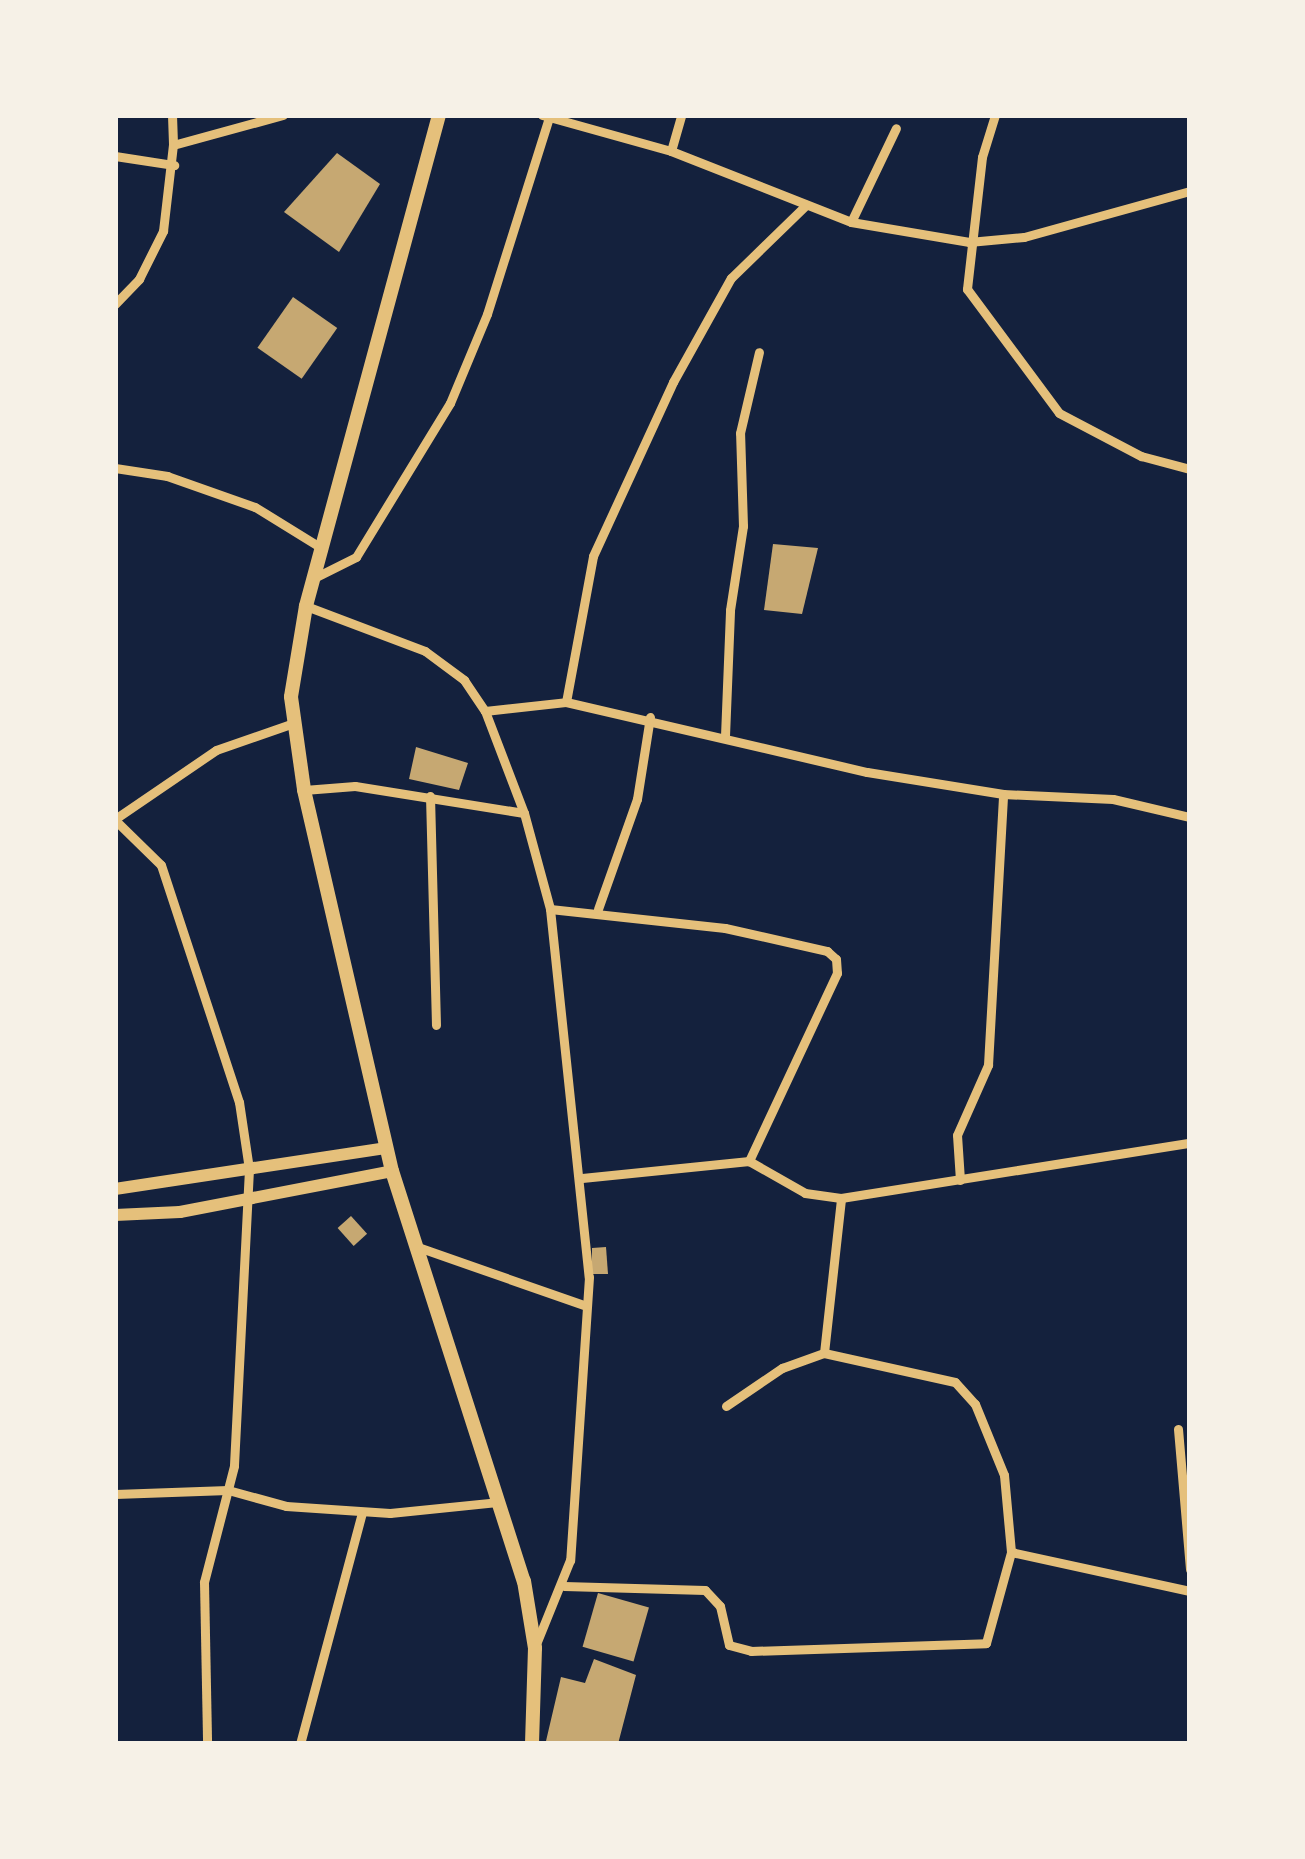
<!DOCTYPE html>
<style>
body{margin:0}
#map{position:relative;width:1305px;height:1859px;overflow:hidden;background:#14213d;font-family:"Crimson Pro",serif}
div>[style]{position:absolute}
[style*='--x']{left:calc(var(--x)*1px);top:calc(var(--y)*1px);width:calc(var(--w)*1px);rotate:calc(var(--a)*1deg)}
.building>*{inset:0;background:#c6a872;transform-origin:0 0}
.minor>*{height:9px;margin:-4.5px;padding:0 4.5px;transform-origin:4.5px;border-radius:4.5px;background:#e5c07b}
.primary>*{height:12px;margin:-6px;padding:0 6px;transform-origin:6px;border-radius:6px;background:#e5c07b}
.trunk>*{height:14px;margin:-7px;padding:0 7px;transform-origin:7px;border-radius:7px;background:#e5c07b}
span{translate:-50% -50%;white-space:nowrap;text-align:center;line-height:1.15;-webkit-text-stroke:10px #f6f1e7;paint-order:stroke}
.frame{position:absolute;inset:0;border:118px solid #f6f1e7;pointer-events:none}
</style>
<div id="map">
<div class="building">
<div style="clip-path:polygon(337px 153px,380px 184px,339px 252px,284px 212px)"></div>
<div style="left:293px;top:297px;width:54px;height:62px;rotate:35deg"></div>
<div style="clip-path:polygon(773px 544px,818px 548px,802px 614px,764px 610px)"></div>
<div style="clip-path:polygon(416px 747px,468px 763px,459px 790px,409px 779px)"></div>
<div style="left:351px;top:1216px;width:24px;height:18px;rotate:48deg"></div>
<div style="clip-path:polygon(606px 1247px,608px 1274px,592px 1274px,592px 1248px)"></div>
<div style="left:598px;top:1593px;width:53px;height:56px;rotate:16deg"></div>
<div style="clip-path:polygon(594px 1659px,636px 1675px,618px 1744px,546px 1741px,561px 1677px,585px 1683px)"></div>
</div>
<div class="minor">
<div style="--x:172;--y:115;--w:30;--a:88"></div>
<div style="--x:542;--y:115;--w:134;--a:15.6"></div>
<div style="--x:671;--y:151;--w:193;--a:21.5"></div>
<div style="--x:851;--y:222;--w:120;--a:9.6"></div>
<div style="--x:969;--y:242;--w:55;--a:-5.2"></div>
<div style="--x:1024;--y:237;--w:172;--a:-15.5"></div>
<div style="--x:995;--y:115;--w:44;--a:107.2"></div>
<div style="--x:982;--y:157;--w:133;--a:96.5"></div>
<div style="--x:967;--y:289;--w:154;--a:53.4"></div>
<div style="--x:1059;--y:413;--w:93;--a:27.7"></div>
<div style="--x:1141;--y:456;--w:51;--a:14.9"></div>
<div style="--x:671;--y:151;--w:37;--a:-74"></div>
<div style="--x:115;--y:156;--w:60;--a:8.7"></div>
<div style="--x:851;--y:222;--w:104;--a:-64.4"></div>
<div style="--x:115;--y:304;--w:35;--a:-46"></div>
<div style="--x:139;--y:279;--w:54;--a:-63.4"></div>
<div style="--x:163;--y:231;--w:87;--a:-83.4"></div>
<div style="--x:173;--y:145;--w:114;--a:-15.3"></div>
<div style="--x:115;--y:468;--w:53;--a:8.7"></div>
<div style="--x:167;--y:476;--w:93;--a:19.4"></div>
<div style="--x:255;--y:507;--w:80;--a:31.7"></div>
<div style="--x:314;--y:578;--w:47;--a:-26.6"></div>
<div style="--x:356;--y:557;--w:180;--a:-58.6"></div>
<div style="--x:450;--y:403;--w:96;--a:-67.4"></div>
<div style="--x:487;--y:314;--w:207;--a:-72.5"></div>
<div style="--x:306;--y:606;--w:127;--a:20.7"></div>
<div style="--x:425;--y:651;--w:49;--a:36.6"></div>
<div style="--x:464;--y:680;--w:37;--a:56"></div>
<div style="--x:485;--y:711;--w:109;--a:69.1"></div>
<div style="--x:524;--y:813;--w:99;--a:74.8"></div>
<div style="--x:550;--y:909;--w:370;--a:84"></div>
<div style="--x:589;--y:1277;--w:284;--a:93.8"></div>
<div style="--x:570;--y:1560;--w:91;--a:112"></div>
<div style="--x:566;--y:702;--w:148;--a:-79.5"></div>
<div style="--x:593;--y:556;--w:192;--a:-65.3"></div>
<div style="--x:673;--y:382;--w:119;--a:-60.9"></div>
<div style="--x:731;--y:278;--w:105;--a:-44.2"></div>
<div style="--x:485;--y:711;--w:81;--a:-6.3"></div>
<div style="--x:566;--y:702;--w:309;--a:13.1"></div>
<div style="--x:867;--y:772;--w:138;--a:9.2"></div>
<div style="--x:1003;--y:794;--w:110;--a:2.6"></div>
<div style="--x:1113;--y:799;--w:79;--a:13.2"></div>
<div style="--x:725;--y:736;--w:126;--a:-87.7"></div>
<div style="--x:730;--y:610;--w:85;--a:-81.2"></div>
<div style="--x:743;--y:526;--w:93;--a:-91.8"></div>
<div style="--x:740;--y:433;--w:83;--a:-76.8"></div>
<div style="--x:304;--y:790;--w:51;--a:-4.5"></div>
<div style="--x:355;--y:786;--w:171;--a:9.1"></div>
<div style="--x:430;--y:796;--w:229;--a:88.5"></div>
<div style="--x:115;--y:819;--w:122;--a:-34.3"></div>
<div style="--x:216;--y:750;--w:83;--a:-19.1"></div>
<div style="--x:115;--y:820;--w:64;--a:44.4"></div>
<div style="--x:161;--y:865;--w:250;--a:71.8"></div>
<div style="--x:239;--y:1102;--w:68;--a:81.5"></div>
<div style="--x:249;--y:1169;--w:297;--a:92.9"></div>
<div style="--x:234;--y:1466;--w:120;--a:104.5"></div>
<div style="--x:204;--y:1582;--w:162;--a:88.9"></div>
<div style="--x:550;--y:909;--w:176;--a:6.2"></div>
<div style="--x:725;--y:928;--w:105;--a:12.7"></div>
<div style="--x:827;--y:951;--w:12;--a:42"></div>
<div style="--x:836;--y:959;--w:14;--a:86"></div>
<div style="--x:837;--y:973;--w:208;--a:115.1"></div>
<div style="--x:598;--y:909;--w:117;--a:-70.5"></div>
<div style="--x:637;--y:799;--w:83;--a:-81"></div>
<div style="--x:582;--y:1178;--w:168;--a:-5.8"></div>
<div style="--x:749;--y:1161;--w:64;--a:29.7"></div>
<div style="--x:805;--y:1193;--w:36;--a:8"></div>
<div style="--x:841;--y:1198;--w:353;--a:-9"></div>
<div style="--x:960;--y:1180;--w:45;--a:-93.8"></div>
<div style="--x:957;--y:1135;--w:77;--a:-66.1"></div>
<div style="--x:988;--y:1065;--w:271;--a:-86.8"></div>
<div style="--x:415;--y:1246;--w:181;--a:19.3"></div>
<div style="--x:824;--y:1353;--w:156;--a:-83.7"></div>
<div style="--x:726;--y:1406;--w:68;--a:-34.2"></div>
<div style="--x:782;--y:1368;--w:45;--a:-19.7"></div>
<div style="--x:824;--y:1353;--w:134;--a:12.5"></div>
<div style="--x:955;--y:1382;--w:30;--a:48"></div>
<div style="--x:975;--y:1404;--w:77;--a:67.8"></div>
<div style="--x:1004;--y:1475;--w:77;--a:84.8"></div>
<div style="--x:1178;--y:1429;--w:141;--a:85.1"></div>
<div style="--x:115;--y:1494;--w:113;--a:-2"></div>
<div style="--x:228;--y:1490;--w:60;--a:15.4"></div>
<div style="--x:286;--y:1506;--w:104;--a:3.9"></div>
<div style="--x:390;--y:1513;--w:110;--a:-5.8"></div>
<div style="--x:564;--y:1586;--w:141;--a:1.6"></div>
<div style="--x:705;--y:1590;--w:22;--a:47"></div>
<div style="--x:720;--y:1606;--w:40;--a:77"></div>
<div style="--x:729;--y:1645;--w:23;--a:15"></div>
<div style="--x:751;--y:1651;--w:235;--a:-1.9"></div>
<div style="--x:986;--y:1643;--w:94;--a:-74.6"></div>
<div style="--x:1011;--y:1552;--w:183;--a:12.3"></div>
<div style="--x:300;--y:1744;--w:240;--a:-75"></div>
</div>
<div class="primary">
<div style="--x:115;--y:1189;--w:275;--a:-8.6"></div>
<div style="--x:115;--y:1215;--w:65;--a:-2.6"></div>
<div style="--x:180;--y:1212;--w:216;--a:-10.9"></div>
</div>
<div class="trunk">
<div style="--x:439;--y:115;--w:509;--a:105.16"></div>
<div style="--x:306;--y:606;--w:92;--a:99.4"></div>
<div style="--x:291;--y:697;--w:94;--a:82"></div>
<div style="--x:304;--y:790;--w:391;--a:77"></div>
<div style="--x:392;--y:1171;--w:431;--a:72.2"></div>
<div style="--x:524;--y:1581;--w:68;--a:80.7"></div>
<div style="--x:535;--y:1648;--w:96;--a:91.8"></div>
</div>
<div class="frame"></div>
</div>
